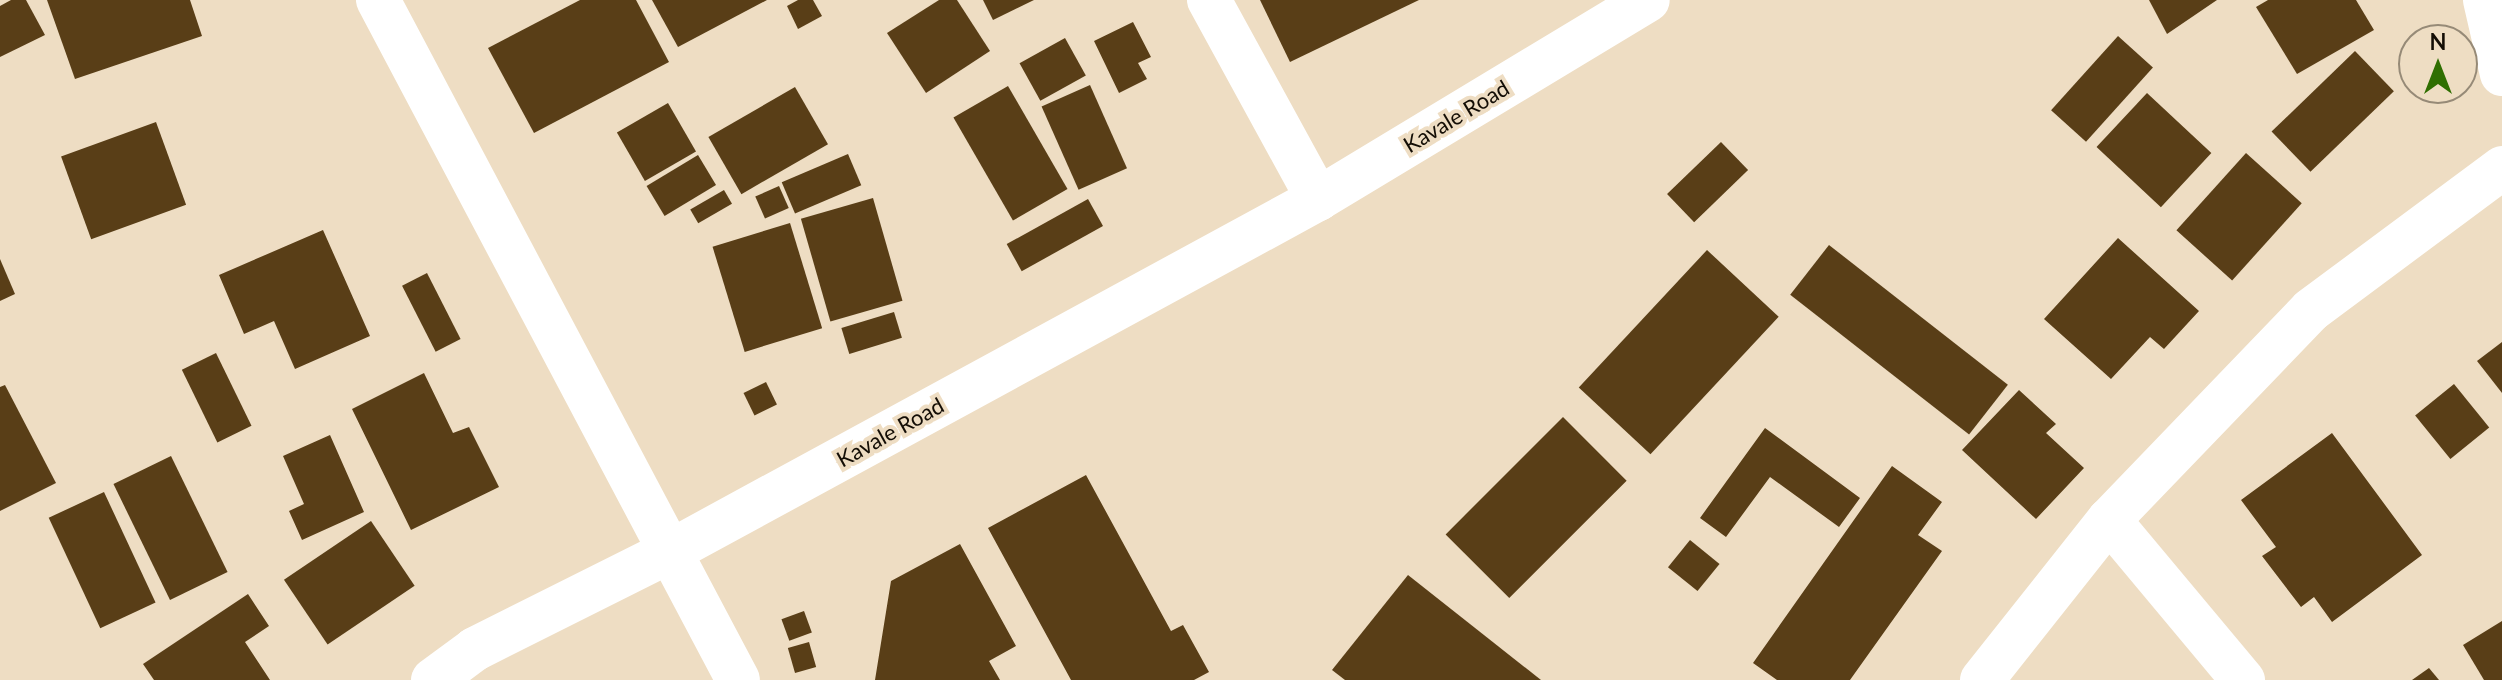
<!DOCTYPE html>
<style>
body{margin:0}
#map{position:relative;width:2502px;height:680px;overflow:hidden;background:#eeddc3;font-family:Lato,sans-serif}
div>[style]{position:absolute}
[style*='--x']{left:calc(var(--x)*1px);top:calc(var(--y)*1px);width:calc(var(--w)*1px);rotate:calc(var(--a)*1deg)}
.building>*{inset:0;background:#593e17;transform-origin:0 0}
.minor>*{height:44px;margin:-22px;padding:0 22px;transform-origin:22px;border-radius:22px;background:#fff}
.tertiary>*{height:44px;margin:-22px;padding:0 22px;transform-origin:22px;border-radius:22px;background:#fff}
span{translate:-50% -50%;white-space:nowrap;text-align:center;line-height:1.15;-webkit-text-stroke:8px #eeddc3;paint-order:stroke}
.street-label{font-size:22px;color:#130d05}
.north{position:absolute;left:2398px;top:24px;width:80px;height:80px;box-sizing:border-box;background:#eeddc3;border:2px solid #968a77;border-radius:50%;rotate:0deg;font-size:22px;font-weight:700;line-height:32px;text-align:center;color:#130d05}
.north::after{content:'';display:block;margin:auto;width:28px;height:36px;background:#2f6e01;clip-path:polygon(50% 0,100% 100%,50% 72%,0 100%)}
</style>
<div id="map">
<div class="building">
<div style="clip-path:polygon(11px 0,26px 0,45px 35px,0 57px,0 6px)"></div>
<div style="clip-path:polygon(47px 0,190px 0,202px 36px,75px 79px)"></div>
<div style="clip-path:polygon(580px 0,636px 0,669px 62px,534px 133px,488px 48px)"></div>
<div style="clip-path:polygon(652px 0,767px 0,678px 47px)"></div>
<div style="clip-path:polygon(798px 0,813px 0,822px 16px,798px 29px,787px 6px)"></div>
<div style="clip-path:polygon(939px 0,957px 0,990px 51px,926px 93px,887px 33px)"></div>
<div style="clip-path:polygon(983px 0,1034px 0,993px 20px)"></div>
<div style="clip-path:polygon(1260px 0,1419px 0,1290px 62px)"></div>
<div style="clip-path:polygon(2149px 0,2217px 0,2167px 34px)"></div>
<div style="clip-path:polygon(2268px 0,2356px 0,2374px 30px,2297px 74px,2256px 7px)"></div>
<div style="clip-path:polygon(1133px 22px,1151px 57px,1138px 63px,1147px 79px,1119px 93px,1094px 41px)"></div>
<div style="left:2118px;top:36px;width:47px;height:100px;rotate:42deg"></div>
<div style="left:1065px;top:38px;width:43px;height:52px;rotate:61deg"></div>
<div style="left:2355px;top:51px;width:56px;height:116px;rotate:46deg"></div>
<div style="left:1090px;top:85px;width:91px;height:53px;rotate:66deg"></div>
<div style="left:1008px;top:86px;width:119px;height:63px;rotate:60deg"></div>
<div style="left:795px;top:87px;width:66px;height:100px;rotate:60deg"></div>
<div style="left:2147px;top:93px;width:88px;height:74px;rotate:43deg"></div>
<div style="left:668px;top:103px;width:56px;height:59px;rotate:60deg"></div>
<div style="left:156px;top:122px;width:88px;height:101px;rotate:70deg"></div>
<div style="left:1721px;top:142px;width:39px;height:75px;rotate:46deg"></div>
<div style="left:2246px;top:153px;width:75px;height:104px;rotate:42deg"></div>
<div style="left:848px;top:154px;width:34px;height:72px;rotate:67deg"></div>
<div style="left:698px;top:155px;width:35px;height:60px;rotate:59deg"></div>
<div style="left:779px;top:186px;width:24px;height:26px;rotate:66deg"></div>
<div style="left:724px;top:190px;width:16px;height:39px;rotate:60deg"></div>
<div style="left:873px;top:198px;width:107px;height:75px;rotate:74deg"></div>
<div style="left:1088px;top:199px;width:31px;height:93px;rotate:61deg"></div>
<div style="left:790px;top:223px;width:110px;height:81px;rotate:73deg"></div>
<div style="clip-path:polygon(323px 230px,370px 336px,295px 369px,274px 321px,244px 334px,219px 275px)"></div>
<div style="clip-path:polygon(2118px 238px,2199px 311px,2164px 349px,2150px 337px,2111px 379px,2044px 319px)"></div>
<div style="left:1829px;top:245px;width:227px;height:63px;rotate:38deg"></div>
<div style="left:1707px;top:250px;width:98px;height:188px;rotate:43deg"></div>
<div style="clip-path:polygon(0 259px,15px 294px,0 301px)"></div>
<div style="left:427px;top:273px;width:74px;height:28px;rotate:63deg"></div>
<div style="left:894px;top:312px;width:27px;height:55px;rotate:73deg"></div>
<div style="clip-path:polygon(2502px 342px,2502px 393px,2477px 361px)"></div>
<div style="left:216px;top:353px;width:81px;height:38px;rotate:64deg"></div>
<div style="clip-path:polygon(424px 373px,453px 433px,469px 427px,499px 487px,411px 530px,352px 409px)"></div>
<div style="left:766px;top:382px;width:25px;height:25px;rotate:64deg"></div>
<div style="left:2454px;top:384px;width:56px;height:50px;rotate:51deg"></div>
<div style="clip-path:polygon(5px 385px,56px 483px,0 511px,0 387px)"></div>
<div style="clip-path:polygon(2019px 390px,2056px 424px,2046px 433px,2084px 468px,2036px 519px,1962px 450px)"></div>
<div style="left:1563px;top:417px;width:90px;height:166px;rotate:45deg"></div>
<div style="clip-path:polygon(1765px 428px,1860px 498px,1839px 527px,1770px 477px,1726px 537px,1700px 518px)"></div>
<div style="clip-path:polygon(2332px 433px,2422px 555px,2332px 622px,2314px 597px,2301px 607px,2262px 556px,2276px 547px,2241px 500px)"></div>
<div style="clip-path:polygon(330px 435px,364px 512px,302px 540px,289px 511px,304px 504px,283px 456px)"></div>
<div style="left:171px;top:456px;width:129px;height:64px;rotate:64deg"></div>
<div style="clip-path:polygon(1892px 466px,1942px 502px,1918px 535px,1942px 551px,1850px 680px,1777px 680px,1753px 663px)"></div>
<div style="clip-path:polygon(1086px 475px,1171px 631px,1183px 625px,1209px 672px,1194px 680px,1071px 680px,988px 528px)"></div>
<div style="left:104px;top:492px;width:122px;height:61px;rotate:65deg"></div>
<div style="left:371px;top:521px;width:78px;height:105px;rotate:56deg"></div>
<div style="left:1690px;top:540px;width:38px;height:35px;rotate:39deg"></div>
<div style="clip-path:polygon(960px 544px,1016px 646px,989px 661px,1000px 680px,875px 680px,891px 581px)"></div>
<div style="clip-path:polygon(1408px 575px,1541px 680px,1345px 680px,1332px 670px)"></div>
<div style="clip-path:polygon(248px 594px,269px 626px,245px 642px,270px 680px,154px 680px,143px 664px)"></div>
<div style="left:804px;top:611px;width:23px;height:24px;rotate:70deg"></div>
<div style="clip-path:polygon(2502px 621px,2502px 680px,2484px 680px,2463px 645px)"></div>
<div style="left:809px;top:642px;width:26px;height:22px;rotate:74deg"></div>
<div style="clip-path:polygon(2429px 668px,2439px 680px,2412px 680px)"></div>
</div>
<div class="minor">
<div style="--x:1209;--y:0;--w:227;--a:61.3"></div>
<div style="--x:2485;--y:0;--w:76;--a:77.1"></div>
<div style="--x:2109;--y:520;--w:209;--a:50.1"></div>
<div style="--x:433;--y:680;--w:52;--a:-36.4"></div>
<div style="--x:475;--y:649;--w:219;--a:-26.6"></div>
<div style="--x:1982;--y:680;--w:204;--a:-51.6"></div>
<div style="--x:2109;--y:520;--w:291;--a:-46.1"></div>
<div style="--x:2311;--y:310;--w:238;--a:-36.6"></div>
</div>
<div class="tertiary">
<div style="--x:378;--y:0;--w:769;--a:62.1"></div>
<div style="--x:671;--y:551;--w:737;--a:-28.55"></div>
<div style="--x:1318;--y:199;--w:385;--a:-31.1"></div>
</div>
<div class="street-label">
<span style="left:1456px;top:116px;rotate:-31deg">Kavale Road</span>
<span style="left:890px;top:432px;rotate:-29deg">Kavale Road</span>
</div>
<div class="north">N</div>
</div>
